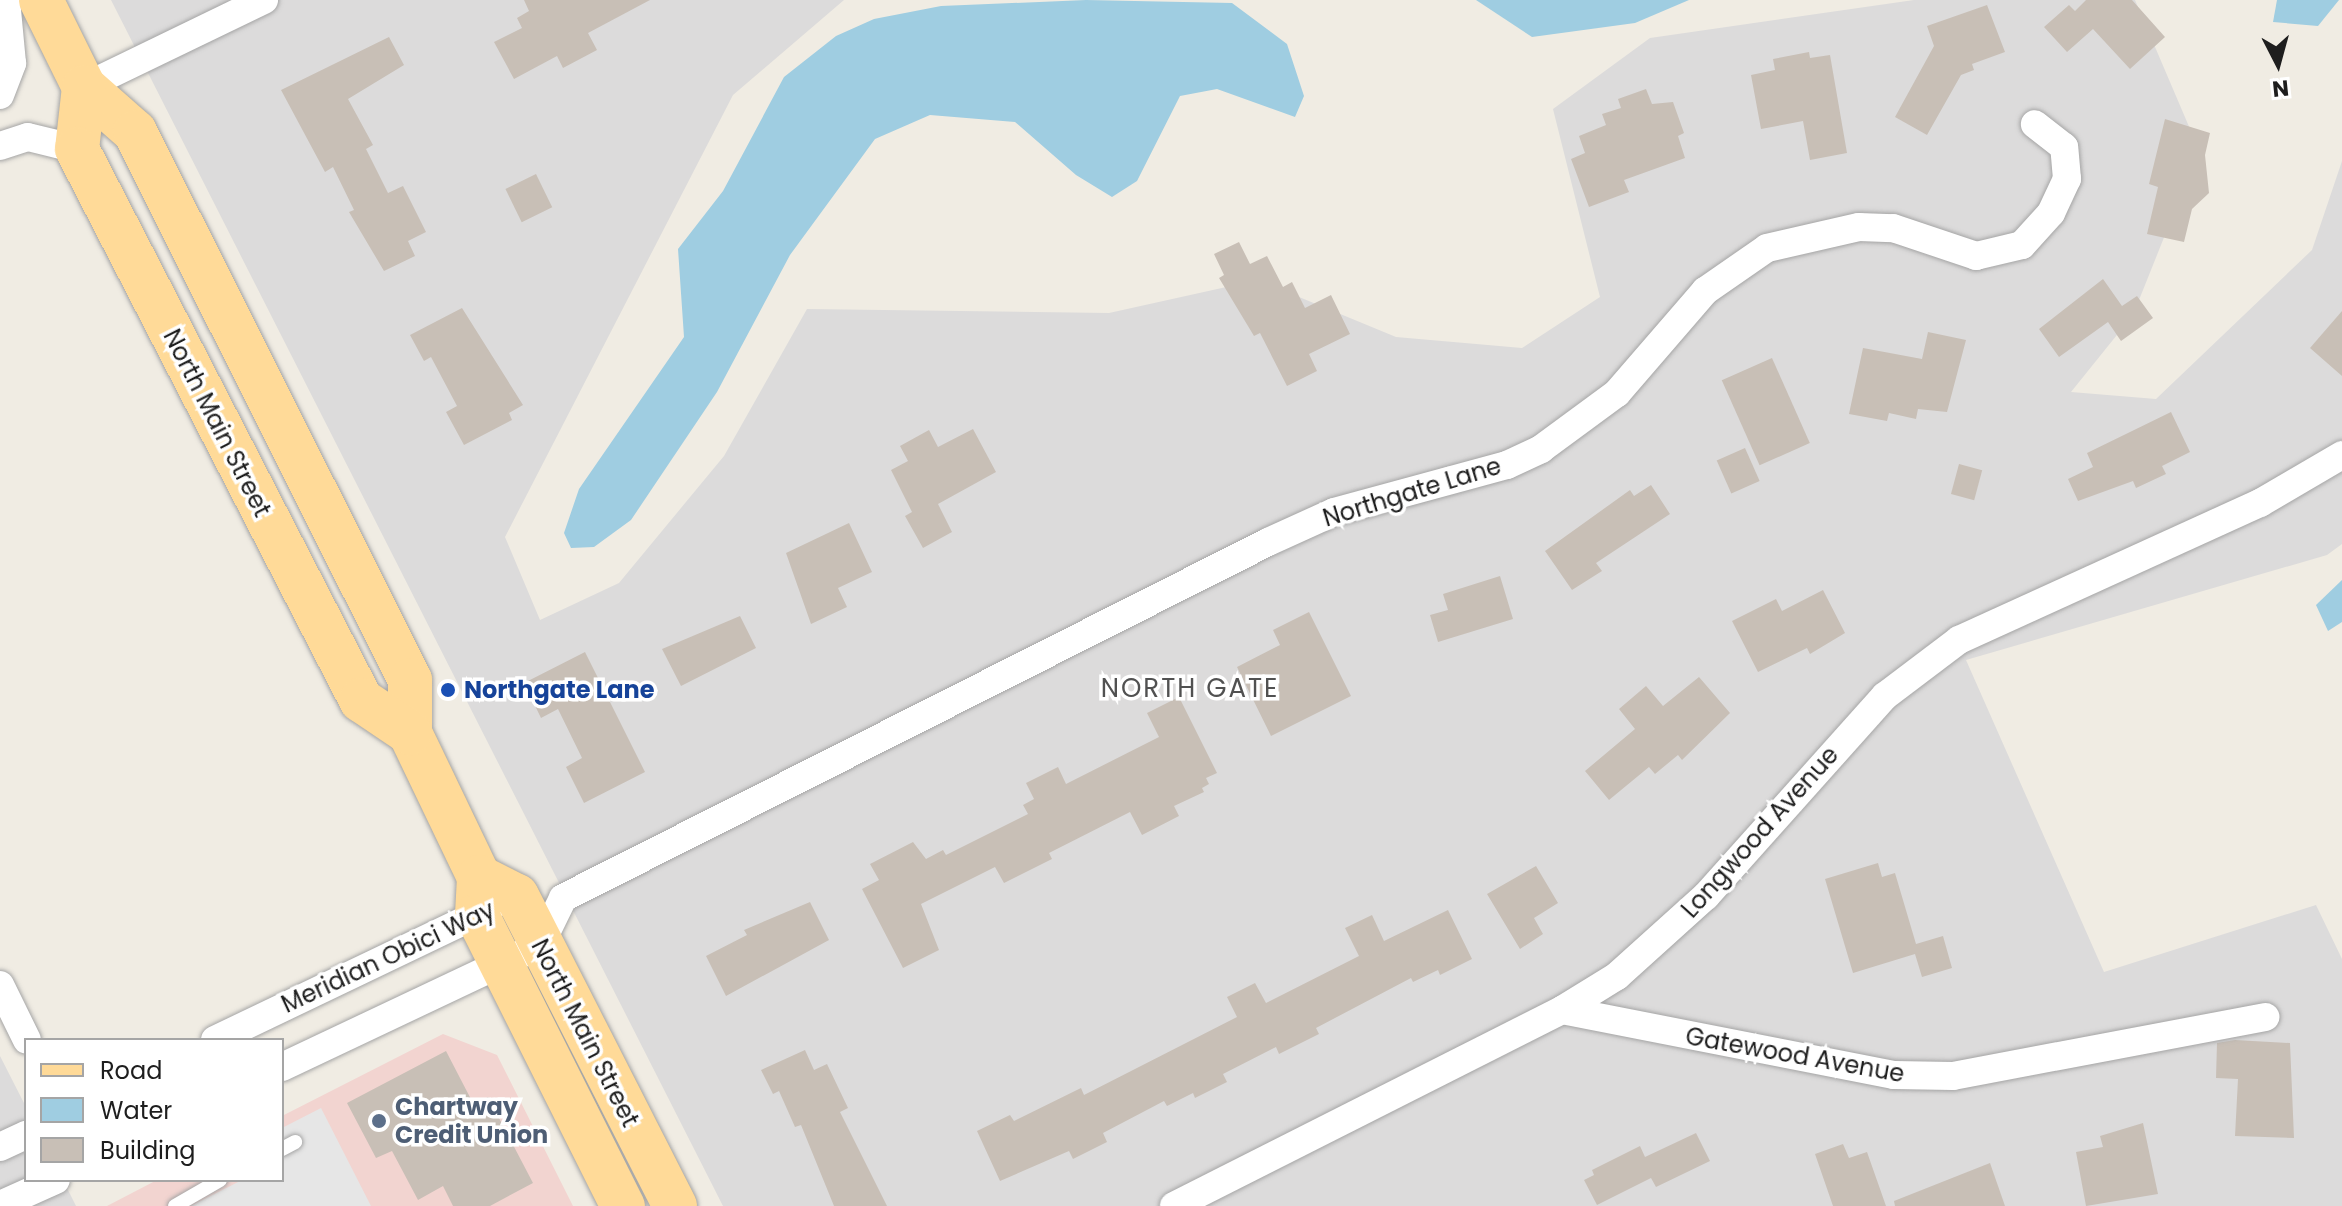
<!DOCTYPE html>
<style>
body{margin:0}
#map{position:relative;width:2342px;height:1206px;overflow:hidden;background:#f0ece3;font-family:Poppins,sans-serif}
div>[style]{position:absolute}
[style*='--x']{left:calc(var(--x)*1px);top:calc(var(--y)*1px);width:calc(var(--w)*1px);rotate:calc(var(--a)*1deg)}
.residential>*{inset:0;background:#dcdbdb}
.commercial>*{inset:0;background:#f2d4d0}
.parking>*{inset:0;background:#e6e6e6}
.water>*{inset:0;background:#9fcde1}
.building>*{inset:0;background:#c8bfb6;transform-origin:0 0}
.roads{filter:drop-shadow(0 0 2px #a5a5a5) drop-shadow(0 0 2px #a5a5a5)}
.lane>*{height:14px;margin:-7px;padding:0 7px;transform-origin:7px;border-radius:7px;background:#fff}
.street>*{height:28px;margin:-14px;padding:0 14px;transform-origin:14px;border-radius:14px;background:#fff}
.primary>*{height:44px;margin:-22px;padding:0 22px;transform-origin:22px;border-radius:22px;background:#ffda98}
.dots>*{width:22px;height:22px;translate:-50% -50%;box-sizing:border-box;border:4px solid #fff;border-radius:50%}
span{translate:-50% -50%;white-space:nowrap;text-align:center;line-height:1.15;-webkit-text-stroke:7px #fff;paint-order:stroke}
.street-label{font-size:24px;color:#1e1e1e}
.transit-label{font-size:24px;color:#164399;font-weight:700}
.left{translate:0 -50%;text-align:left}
.service-label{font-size:24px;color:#4e5e75;font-weight:700}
.neighbourhood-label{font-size:26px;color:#515151;letter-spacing:2px}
.legend{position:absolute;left:24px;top:1038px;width:260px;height:144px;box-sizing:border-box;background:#fff;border:2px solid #a5a5a5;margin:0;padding:10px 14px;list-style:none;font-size:24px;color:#1e1e1e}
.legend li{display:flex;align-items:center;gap:16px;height:40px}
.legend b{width:40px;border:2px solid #a5a5a5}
.north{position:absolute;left:2238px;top:24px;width:80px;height:80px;-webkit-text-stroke:6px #fff;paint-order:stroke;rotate:174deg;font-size:22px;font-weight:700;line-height:32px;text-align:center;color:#1e1e1e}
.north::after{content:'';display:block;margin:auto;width:28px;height:36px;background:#1e1e1e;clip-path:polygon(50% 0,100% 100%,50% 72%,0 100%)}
</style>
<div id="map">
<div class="residential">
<div style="clip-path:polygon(111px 0,844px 0,733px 95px,505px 537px,540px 620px,619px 583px,724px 456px,807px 309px,1109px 313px,1258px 280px,1396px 337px,1522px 348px,1600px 297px,1553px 109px,1650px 38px,1914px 0,2135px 0,2199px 150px,2133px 315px,2071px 392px,2156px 399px,2312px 250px,2342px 161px,2342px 544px,2327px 555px,1966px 660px,2104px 972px,2316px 905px,2342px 959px,2342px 1206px,723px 1206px)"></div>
<div style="clip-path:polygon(0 1056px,26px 1107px,26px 1180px,63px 1180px,76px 1206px,0 1206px)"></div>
</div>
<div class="commercial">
<div style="clip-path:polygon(443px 1034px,497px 1055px,573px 1206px,107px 1206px,157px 1180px,282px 1180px,282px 1116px)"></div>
</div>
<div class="parking">
<div style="clip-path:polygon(321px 1108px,371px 1206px,191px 1206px,242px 1180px,282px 1180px,282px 1128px)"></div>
</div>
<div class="water">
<div style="clip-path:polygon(1086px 0,1232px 3px,1287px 44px,1304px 96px,1295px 117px,1217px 89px,1180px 96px,1137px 181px,1112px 197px,1076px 175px,1015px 122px,930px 115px,875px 139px,790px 255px,717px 392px,631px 520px,594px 547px,571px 548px,564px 533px,579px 489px,684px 337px,678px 249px,723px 191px,784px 77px,836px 36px,874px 19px,941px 6px)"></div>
<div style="clip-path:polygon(1476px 0,1689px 0,1635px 23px,1532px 37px)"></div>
<div style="clip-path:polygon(2277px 0,2339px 0,2318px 26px,2273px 22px)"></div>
<div style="clip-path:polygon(2342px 580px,2342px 622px,2328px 631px,2316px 605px)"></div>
</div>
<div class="building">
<div style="clip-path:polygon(524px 0,650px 0,588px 33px,597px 50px,563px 68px,557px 56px,514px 79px,494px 42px,522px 28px,517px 18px,529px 11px)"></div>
<div style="clip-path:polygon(2086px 0,2132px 0,2165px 37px,2130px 69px,2093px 29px,2067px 52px,2044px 27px,2069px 5px,2075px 11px)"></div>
<div style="clip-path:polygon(1987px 5px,2005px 52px,1972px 64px,1974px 70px,1961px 75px,1927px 135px,1895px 117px,1934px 46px,1927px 26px)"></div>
<div style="clip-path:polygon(389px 37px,404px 65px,348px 99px,373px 145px,366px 149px,388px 193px,403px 186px,426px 232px,408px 241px,415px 256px,384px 271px,349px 212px,354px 210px,333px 167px,325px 172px,281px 90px)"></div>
<div style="clip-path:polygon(1809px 52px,1810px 58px,1830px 55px,1847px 153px,1810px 160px,1803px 121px,1761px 129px,1751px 75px,1775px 70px,1773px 59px)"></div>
<div style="clip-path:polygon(1646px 89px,1652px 104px,1673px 102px,1684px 133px,1678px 136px,1685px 158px,1624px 180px,1629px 192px,1589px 207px,1571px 159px,1585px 153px,1579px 136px,1606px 125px,1602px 114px,1621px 108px,1618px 99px)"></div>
<div style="clip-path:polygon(2165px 119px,2210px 133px,2205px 155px,2209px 193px,2192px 209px,2184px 242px,2147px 234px,2158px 187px,2149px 184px)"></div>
<div style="left:536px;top:174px;width:37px;height:34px;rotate:64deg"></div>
<div style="clip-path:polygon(1239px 242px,1250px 264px,1267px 256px,1283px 287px,1292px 282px,1305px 308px,1331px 295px,1350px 334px,1309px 354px,1317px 371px,1287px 386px,1260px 333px,1254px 336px,1219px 278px,1224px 275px,1214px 254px)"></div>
<div style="clip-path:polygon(2103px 279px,2122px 306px,2137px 296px,2153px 318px,2121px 341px,2108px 322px,2059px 357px,2039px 329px)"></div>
<div style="clip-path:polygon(462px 308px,523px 405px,509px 413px,512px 420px,464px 445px,446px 412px,457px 406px,431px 357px,424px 361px,410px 335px)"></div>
<div style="clip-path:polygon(2342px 311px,2342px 376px,2310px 348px)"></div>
<div style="clip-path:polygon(1928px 332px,1966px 340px,1947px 412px,1918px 409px,1916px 419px,1889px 413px,1887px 421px,1849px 414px,1863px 348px,1922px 359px)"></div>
<div style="left:1772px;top:358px;width:93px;height:55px;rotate:66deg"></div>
<div style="clip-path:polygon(2171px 412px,2190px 452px,2162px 466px,2166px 474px,2136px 488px,2133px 481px,2078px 501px,2068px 479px,2093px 467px,2087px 453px)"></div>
<div style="clip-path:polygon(973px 429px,996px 472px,938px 504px,952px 532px,923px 548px,905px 516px,912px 512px,891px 470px,908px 461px,900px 446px,929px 430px,938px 447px)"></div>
<div style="left:1745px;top:448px;width:36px;height:31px;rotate:66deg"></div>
<div style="left:1959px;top:464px;width:24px;height:31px;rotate:15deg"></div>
<div style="clip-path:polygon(1651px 485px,1670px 514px,1596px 563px,1602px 571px,1572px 590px,1545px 551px,1630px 490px,1634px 496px)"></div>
<div style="clip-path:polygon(849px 523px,872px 572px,838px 588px,847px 607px,811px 624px,786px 553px)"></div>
<div style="clip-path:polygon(1500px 576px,1513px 619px,1438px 642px,1430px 615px,1448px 610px,1443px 594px)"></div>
<div style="clip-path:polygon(1823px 590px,1845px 633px,1810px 654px,1807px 648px,1758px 672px,1732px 621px,1776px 599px,1782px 611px)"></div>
<div style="clip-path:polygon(1309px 612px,1351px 696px,1271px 736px,1237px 667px,1280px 645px,1273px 630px)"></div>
<div style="clip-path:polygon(740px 616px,756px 648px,681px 686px,662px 649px)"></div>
<div style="clip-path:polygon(585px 652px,645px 772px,584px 803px,566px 767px,582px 758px,558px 709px,541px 718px,524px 683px)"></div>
<div style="clip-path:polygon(1699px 677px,1730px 713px,1682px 760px,1678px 755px,1655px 774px,1649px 767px,1609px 800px,1585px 771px,1635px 729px,1619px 709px,1646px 686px,1663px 706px)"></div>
<div style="clip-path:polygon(1179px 697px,1217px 773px,1206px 778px,1209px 784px,1202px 788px,1204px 792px,1174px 806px,1179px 816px,1142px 835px,1130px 812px,1049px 853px,1052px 859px,1004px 883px,995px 867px,921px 904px,939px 950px,903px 968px,862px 889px,879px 880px,870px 864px,913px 842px,926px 859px,943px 850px,946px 855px,1028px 814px,1023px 805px,1034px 799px,1026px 783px,1058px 767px,1066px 784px,1159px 737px,1147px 713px)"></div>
<div style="clip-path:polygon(1878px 863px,1882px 877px,1895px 873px,1916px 944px,1943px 936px,1952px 968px,1922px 977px,1915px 954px,1853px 973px,1825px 879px)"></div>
<div style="clip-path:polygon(1536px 866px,1558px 903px,1534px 918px,1543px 934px,1520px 949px,1487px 894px)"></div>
<div style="clip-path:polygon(810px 902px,829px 940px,726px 996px,706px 956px,747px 935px,744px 930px)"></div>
<div style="clip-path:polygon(1448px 910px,1472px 959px,1440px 975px,1438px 970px,1413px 982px,1411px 978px,1316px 1028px,1319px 1034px,1279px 1054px,1276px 1047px,1223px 1074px,1227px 1082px,1195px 1098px,1193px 1093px,1167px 1106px,1164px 1101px,1103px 1133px,1107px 1142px,1073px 1159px,1069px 1151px,1000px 1181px,977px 1131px,1010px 1115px,1014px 1121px,1081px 1088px,1084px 1095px,1237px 1017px,1227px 997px,1255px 983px,1266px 1003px,1359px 956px,1345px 928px,1372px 915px,1384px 941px)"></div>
<div style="clip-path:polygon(2235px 1040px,2290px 1043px,2294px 1138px,2235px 1136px,2238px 1079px,2216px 1078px,2217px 1043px)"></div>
<div style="clip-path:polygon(805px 1050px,814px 1070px,827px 1064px,848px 1108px,840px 1112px,887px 1206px,834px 1206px,801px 1125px,795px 1127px,779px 1091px,773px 1094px,761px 1070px)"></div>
<div style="clip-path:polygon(446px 1051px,474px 1105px,488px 1097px,533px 1183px,490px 1206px,453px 1206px,443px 1186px,418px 1200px,392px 1151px,376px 1158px,347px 1103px)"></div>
<div style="clip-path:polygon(2143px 1123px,2158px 1194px,2086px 1206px,2076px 1152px,2103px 1147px,2100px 1136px)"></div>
<div style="clip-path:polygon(1696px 1133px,1710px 1161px,1656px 1187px,1651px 1178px,1597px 1205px,1584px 1180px,1594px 1175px,1592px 1170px,1640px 1146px,1645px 1157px)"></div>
<div style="clip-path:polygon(1843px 1144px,1849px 1158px,1867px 1152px,1886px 1206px,1833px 1206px,1815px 1154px)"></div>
<div style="clip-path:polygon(1990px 1163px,2005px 1206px,1895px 1206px,1894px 1201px)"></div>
</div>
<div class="roads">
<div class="lane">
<div style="--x:282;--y:1149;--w:15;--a:-28"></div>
<div style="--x:175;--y:1206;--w:52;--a:-30"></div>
</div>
<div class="street">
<div style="--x:84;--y:87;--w:200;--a:-25.8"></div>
<div style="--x:0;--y:95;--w:34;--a:-69"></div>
<div style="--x:12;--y:63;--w:63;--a:-95.4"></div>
<div style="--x:0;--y:146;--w:29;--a:-18"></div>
<div style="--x:28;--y:137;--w:50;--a:13.8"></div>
<div style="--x:0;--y:985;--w:61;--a:63.9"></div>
<div style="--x:1562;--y:1010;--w:338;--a:11.1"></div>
<div style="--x:1894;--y:1075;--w:59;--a:1"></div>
<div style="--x:1953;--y:1076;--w:318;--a:-10.7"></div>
<div style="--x:215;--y:1040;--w:306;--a:-25.6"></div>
<div style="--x:282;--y:1067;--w:285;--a:-25.3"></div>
<div style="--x:540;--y:945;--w:52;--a:-63.9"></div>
<div style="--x:563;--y:898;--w:790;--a:-26.79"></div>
<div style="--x:1268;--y:542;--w:72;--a:-24.4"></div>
<div style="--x:1334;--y:512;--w:179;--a:-15.2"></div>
<div style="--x:1507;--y:465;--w:38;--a:-25"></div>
<div style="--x:1541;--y:449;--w:94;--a:-36.4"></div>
<div style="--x:1617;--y:393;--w:135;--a:-49.2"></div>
<div style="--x:1705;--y:291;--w:75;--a:-34.7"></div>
<div style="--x:1767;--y:248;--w:94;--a:-12.9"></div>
<div style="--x:1859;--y:227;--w:34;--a:2"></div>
<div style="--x:1893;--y:228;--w:88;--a:18.6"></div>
<div style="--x:1976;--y:256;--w:47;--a:-13.4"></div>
<div style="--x:2022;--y:245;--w:43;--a:-47.8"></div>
<div style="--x:2051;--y:213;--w:38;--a:-65"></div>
<div style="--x:2067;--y:179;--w:32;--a:-95"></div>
<div style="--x:2064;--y:147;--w:37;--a:-142"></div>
<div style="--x:0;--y:1147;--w:29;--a:-25"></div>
<div style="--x:0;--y:1205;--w:61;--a:-24.1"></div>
<div style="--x:1174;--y:1206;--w:435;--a:-26.8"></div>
<div style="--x:1562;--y:1010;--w:65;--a:-31.7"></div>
<div style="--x:1617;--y:976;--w:120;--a:-42"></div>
<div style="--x:1706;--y:896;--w:268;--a:-48.2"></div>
<div style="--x:1885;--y:696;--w:93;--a:-37.1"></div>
<div style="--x:1959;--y:640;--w:331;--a:-24.5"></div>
<div style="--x:2260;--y:503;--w:95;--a:-30.3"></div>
</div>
<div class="primary">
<div style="--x:41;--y:0;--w:97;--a:63.7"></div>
<div style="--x:84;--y:87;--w:68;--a:41.4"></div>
<div style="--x:135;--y:132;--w:613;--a:63.35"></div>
<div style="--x:410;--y:680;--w:53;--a:90"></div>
<div style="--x:410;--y:733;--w:160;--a:64.4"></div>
<div style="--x:479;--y:877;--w:38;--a:93"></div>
<div style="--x:477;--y:915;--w:326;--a:63.4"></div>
<div style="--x:84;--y:87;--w:62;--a:96.4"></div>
<div style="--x:77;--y:149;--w:620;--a:62.73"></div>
<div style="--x:361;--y:700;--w:59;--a:34"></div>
<div style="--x:479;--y:877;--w:42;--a:26.6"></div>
<div style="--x:517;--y:896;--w:348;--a:63"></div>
</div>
</div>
<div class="dots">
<div style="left:448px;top:690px;background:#1a4fb4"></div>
<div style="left:379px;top:1121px;background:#5c6f8a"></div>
</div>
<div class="street-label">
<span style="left:217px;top:423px;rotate:63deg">North Main Street</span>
<span style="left:1412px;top:492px;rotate:-17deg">Northgate Lane</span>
<span style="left:1760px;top:832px;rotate:-48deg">Longwood Avenue</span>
<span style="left:388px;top:957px;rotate:-25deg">Meridian Obici Way</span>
<span style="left:585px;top:1033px;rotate:63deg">North Main Street</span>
<span style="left:1795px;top:1055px;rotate:10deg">Gatewood Avenue</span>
</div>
<div class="transit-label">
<span class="left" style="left:464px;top:690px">Northgate Lane</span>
</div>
<div class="service-label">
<span class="left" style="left:395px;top:1121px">Chartway<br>Credit Union</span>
</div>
<div class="neighbourhood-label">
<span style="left:1190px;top:689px">NORTH GATE</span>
</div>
<ul class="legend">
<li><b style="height:10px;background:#ffda98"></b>Road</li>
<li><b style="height:22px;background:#9fcde1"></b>Water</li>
<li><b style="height:22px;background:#c8bfb6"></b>Building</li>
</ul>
<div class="north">N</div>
</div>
